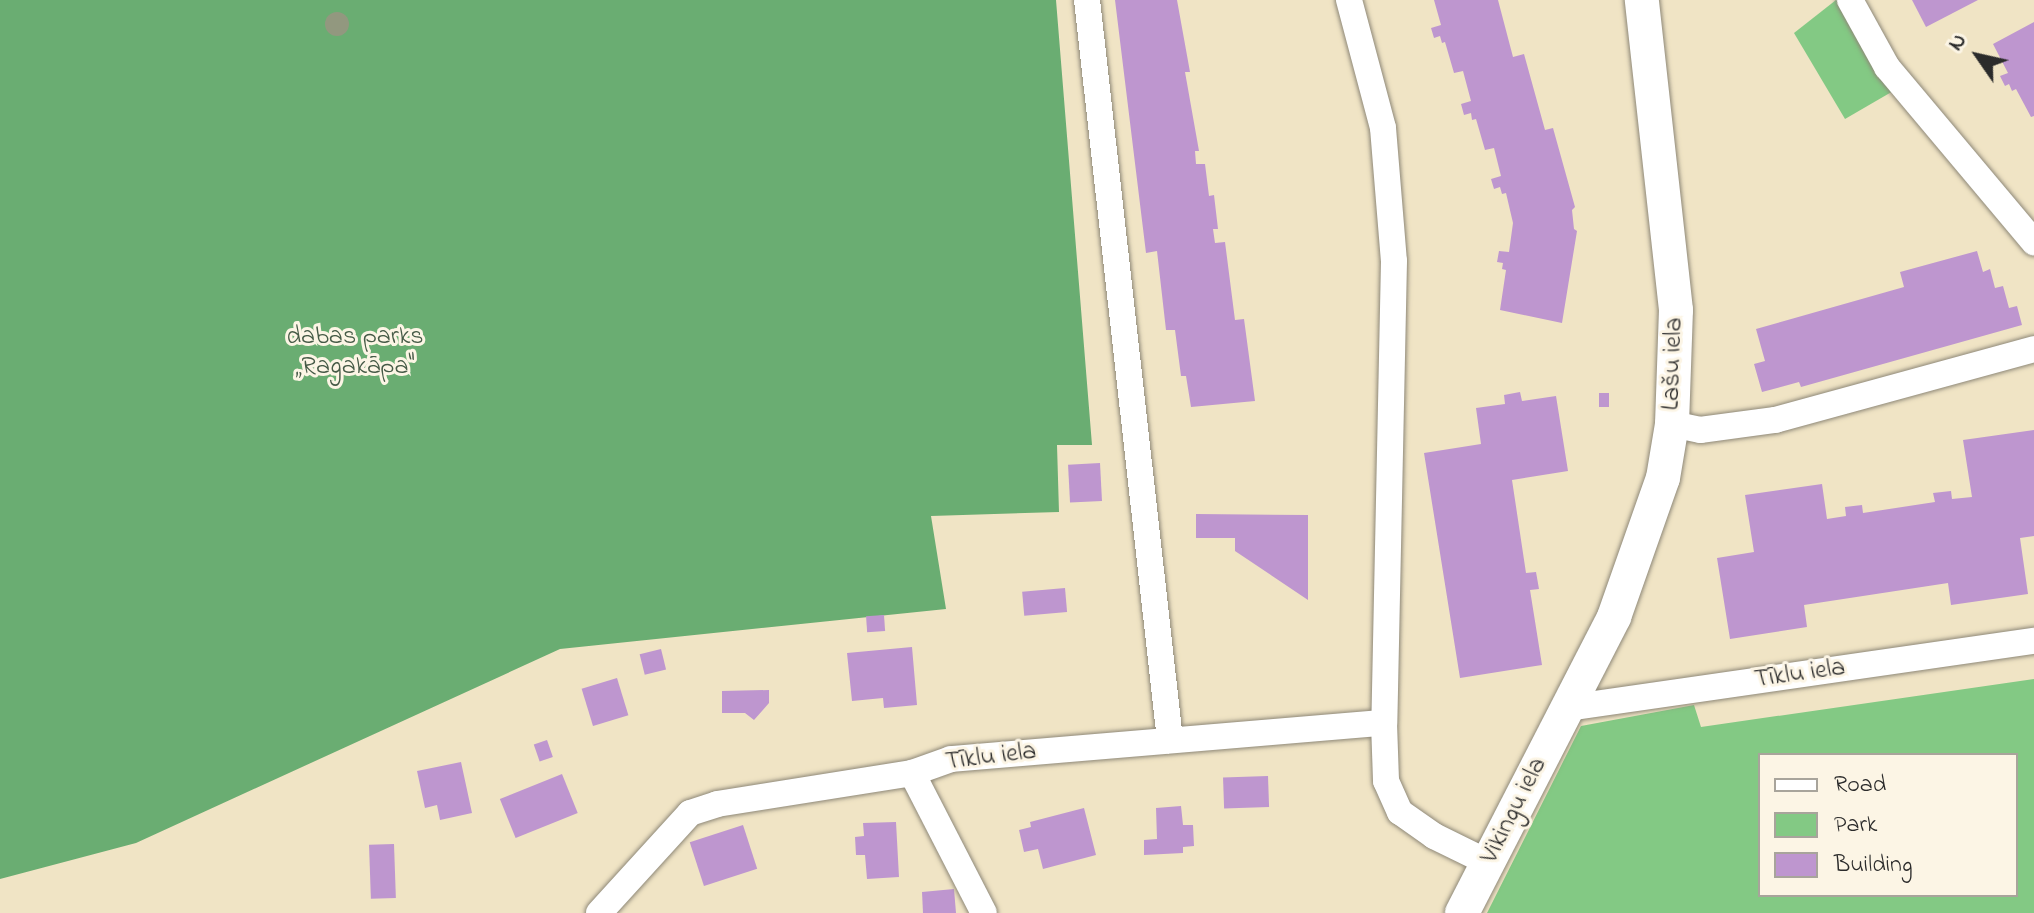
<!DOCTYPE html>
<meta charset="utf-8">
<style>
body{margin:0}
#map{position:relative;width:2034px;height:913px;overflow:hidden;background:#f0e4c5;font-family:"Indie Flower",sans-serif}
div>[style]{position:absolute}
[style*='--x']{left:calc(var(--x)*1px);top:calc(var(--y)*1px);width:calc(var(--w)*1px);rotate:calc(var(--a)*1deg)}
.green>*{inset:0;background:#83c984}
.forest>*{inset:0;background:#6aad72}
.building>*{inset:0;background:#be96cf;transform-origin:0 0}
.roads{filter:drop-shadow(0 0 2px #8e8878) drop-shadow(0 0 2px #8e8878)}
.minor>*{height:26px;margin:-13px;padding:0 13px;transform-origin:13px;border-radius:13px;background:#fff}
.tertiary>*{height:34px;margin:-17px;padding:0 17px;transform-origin:17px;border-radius:17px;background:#fff}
.trees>*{width:24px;height:24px;margin:-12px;border-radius:50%;background:#92987f}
span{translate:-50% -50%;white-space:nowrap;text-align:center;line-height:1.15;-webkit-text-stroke:6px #fcf5e5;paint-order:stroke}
.park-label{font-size:26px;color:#455a46}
.street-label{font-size:26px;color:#2b2b2b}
.legend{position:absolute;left:1758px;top:753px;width:260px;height:144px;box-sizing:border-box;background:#fcf5e5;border:2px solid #a8a49b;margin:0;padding:10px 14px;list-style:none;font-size:24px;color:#2b2b2b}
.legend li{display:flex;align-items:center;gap:16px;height:40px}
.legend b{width:40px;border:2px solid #a8a49b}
.north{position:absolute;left:1938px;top:16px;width:80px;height:80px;-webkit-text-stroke:6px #fcf5e5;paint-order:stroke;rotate:304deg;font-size:22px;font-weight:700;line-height:32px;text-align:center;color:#2b2b2b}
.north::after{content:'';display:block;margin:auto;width:28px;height:36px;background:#2b2b2b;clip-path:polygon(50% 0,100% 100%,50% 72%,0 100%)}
</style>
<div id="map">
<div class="green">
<div style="clip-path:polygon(1836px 0,1858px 0,1907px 83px,1845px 119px,1794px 33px)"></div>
<div style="clip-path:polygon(evenodd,2034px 679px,2034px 913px,1487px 913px,1581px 726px,1694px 705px,1701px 727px,2034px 679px,1760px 755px,2016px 755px,2016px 895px,1760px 895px,1760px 755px)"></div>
</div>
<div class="forest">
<div style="clip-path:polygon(0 0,1056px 0,1092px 445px,1057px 445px,1059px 512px,931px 516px,946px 609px,560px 649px,136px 843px,0 879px)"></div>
</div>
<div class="building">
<div style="clip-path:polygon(1115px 0,1177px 0,1190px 72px,1185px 72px,1199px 151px,1195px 151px,1196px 164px,1205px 164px,1209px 196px,1214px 195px,1218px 229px,1213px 229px,1215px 243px,1225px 242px,1235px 320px,1244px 319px,1255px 401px,1191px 407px,1186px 376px,1181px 376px,1175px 330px,1166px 330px,1157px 251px,1146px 253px)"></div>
<div style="clip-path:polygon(1434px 0,1498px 0,1513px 57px,1524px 54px,1545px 130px,1553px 128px,1575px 207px,1572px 210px,1574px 229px,1577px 231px,1562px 323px,1500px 310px,1506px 270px,1502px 269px,1503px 263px,1497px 262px,1499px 251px,1509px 252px,1513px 223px,1506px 193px,1502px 194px,1500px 187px,1494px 189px,1491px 179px,1501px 176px,1494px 148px,1485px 150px,1476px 119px,1472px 120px,1471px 113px,1464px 115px,1461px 104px,1471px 101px,1463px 71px,1454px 73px,1445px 42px,1442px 43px,1440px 36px,1434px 38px,1431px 28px,1441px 25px)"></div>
<div style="clip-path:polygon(1912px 0,1978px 0,1926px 27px)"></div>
<div style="clip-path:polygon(2034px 22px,2034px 116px,2031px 117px,2016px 89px,2012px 91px,2009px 84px,2005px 86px,2000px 76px,2008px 73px,1993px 44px)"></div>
<div style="clip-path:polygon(1977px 251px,1983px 272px,1990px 269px,1995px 288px,2003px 286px,2009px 308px,2017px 306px,2022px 325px,1801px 387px,1799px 382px,1762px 392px,1754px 364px,1765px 361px,1756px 329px,1904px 287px,1900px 272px)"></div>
<div style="clip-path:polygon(1520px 392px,1522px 401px,1556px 396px,1568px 471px,1512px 480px,1526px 573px,1536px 572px,1539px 589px,1530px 590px,1542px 665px,1460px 678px,1424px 453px,1481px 444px,1476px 408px,1505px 404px,1504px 395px)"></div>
<div style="left:1599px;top:393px;width:10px;height:14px"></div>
<div style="clip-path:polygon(2034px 430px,2034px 536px,2020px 538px,2028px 594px,1951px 605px,1948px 583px,1804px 605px,1807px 627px,1730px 639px,1717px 558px,1754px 552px,1745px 495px,1822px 484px,1827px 519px,1846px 516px,1845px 507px,1862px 505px,1863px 513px,1935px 502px,1933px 493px,1951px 491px,1952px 499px,1972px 497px,1963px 440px)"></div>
<div style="left:1100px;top:463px;width:38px;height:32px;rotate:87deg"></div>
<div style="clip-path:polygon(1196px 514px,1308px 515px,1308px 600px,1235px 551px,1235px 538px,1196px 538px)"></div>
<div style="left:1065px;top:588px;width:24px;height:43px;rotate:85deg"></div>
<div style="left:884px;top:615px;width:16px;height:18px;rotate:86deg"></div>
<div style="clip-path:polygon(912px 647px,917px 705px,884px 708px,883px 698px,852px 701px,847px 653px)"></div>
<div style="left:661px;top:649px;width:21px;height:22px;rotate:76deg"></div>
<div style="left:617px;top:678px;width:39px;height:37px;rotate:73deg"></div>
<div style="clip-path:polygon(769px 690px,769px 703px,754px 720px,745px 713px,722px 713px,722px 691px)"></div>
<div style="left:547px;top:740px;width:18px;height:14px;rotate:71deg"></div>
<div style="clip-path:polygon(461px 762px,472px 813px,440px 820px,437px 805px,425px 808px,417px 771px)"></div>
<div style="left:562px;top:774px;width:42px;height:67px;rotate:68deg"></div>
<div style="left:1268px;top:776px;width:31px;height:45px;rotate:88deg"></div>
<div style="clip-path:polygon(1181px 806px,1183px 825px,1193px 825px,1194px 846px,1183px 847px,1183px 853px,1144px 855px,1144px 840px,1157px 839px,1156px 808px)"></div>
<div style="clip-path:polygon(1084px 808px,1096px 855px,1043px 869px,1038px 849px,1024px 852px,1019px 830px,1031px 827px,1030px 822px)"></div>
<div style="clip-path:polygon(896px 822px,899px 877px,867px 879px,865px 855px,856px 855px,855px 837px,864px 836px,863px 823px)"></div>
<div style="left:743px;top:825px;width:46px;height:56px;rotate:72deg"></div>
<div style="left:394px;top:844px;width:54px;height:25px;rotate:88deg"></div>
<div style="clip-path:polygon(954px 889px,956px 913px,923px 913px,922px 892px)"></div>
</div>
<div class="roads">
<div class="minor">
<div style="--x:1087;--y:0;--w:745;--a:83.6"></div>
<div style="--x:1349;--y:0;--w:132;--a:75.1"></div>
<div style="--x:1383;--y:128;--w:133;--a:85.3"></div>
<div style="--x:1394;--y:261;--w:462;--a:91.2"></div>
<div style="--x:1384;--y:723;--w:58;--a:88"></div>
<div style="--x:1386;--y:781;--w:34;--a:66"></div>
<div style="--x:1400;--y:812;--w:42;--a:35.2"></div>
<div style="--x:1434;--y:836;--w:61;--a:26.1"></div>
<div style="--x:1850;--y:0;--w:77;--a:61.1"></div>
<div style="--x:1887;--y:67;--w:229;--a:50"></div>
<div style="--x:1672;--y:424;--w:29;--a:12"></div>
<div style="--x:1700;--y:430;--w:76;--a:-7.6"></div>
<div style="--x:1775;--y:420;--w:269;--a:-15.3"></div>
<div style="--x:1567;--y:708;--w:472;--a:-8.2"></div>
<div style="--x:912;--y:773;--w:157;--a:62.8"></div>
<div style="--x:599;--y:913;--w:135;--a:-47.7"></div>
<div style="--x:690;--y:813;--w:28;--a:-18"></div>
<div style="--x:717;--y:804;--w:197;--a:-9"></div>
<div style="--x:912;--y:773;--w:41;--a:-19.7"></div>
<div style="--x:951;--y:759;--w:434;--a:-4.8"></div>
</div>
<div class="tertiary">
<div style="--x:1462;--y:913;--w:333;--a:-62.8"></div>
<div style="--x:1614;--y:617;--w:147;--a:-70.6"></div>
<div style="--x:1663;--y:478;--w:55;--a:-80.5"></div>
<div style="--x:1672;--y:424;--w:114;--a:-88"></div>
<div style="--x:1676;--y:310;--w:312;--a:-96.3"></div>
</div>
</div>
<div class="trees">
<div style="left:337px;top:24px"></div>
</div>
<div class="park-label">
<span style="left:355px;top:353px">dabas parks<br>„Ragakāpa"</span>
</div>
<div class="street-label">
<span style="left:1674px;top:364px;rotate:-88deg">Lašu iela</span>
<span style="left:1800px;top:675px;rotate:-8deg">Tīklu iela</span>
<span style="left:991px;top:758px;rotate:-7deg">Tīklu iela</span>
<span style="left:1515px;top:811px;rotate:-63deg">Vikingu iela</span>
</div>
<ul class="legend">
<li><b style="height:10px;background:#fff"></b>Road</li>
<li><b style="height:22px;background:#83c984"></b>Park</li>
<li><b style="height:22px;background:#be96cf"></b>Building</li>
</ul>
<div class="north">N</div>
</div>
